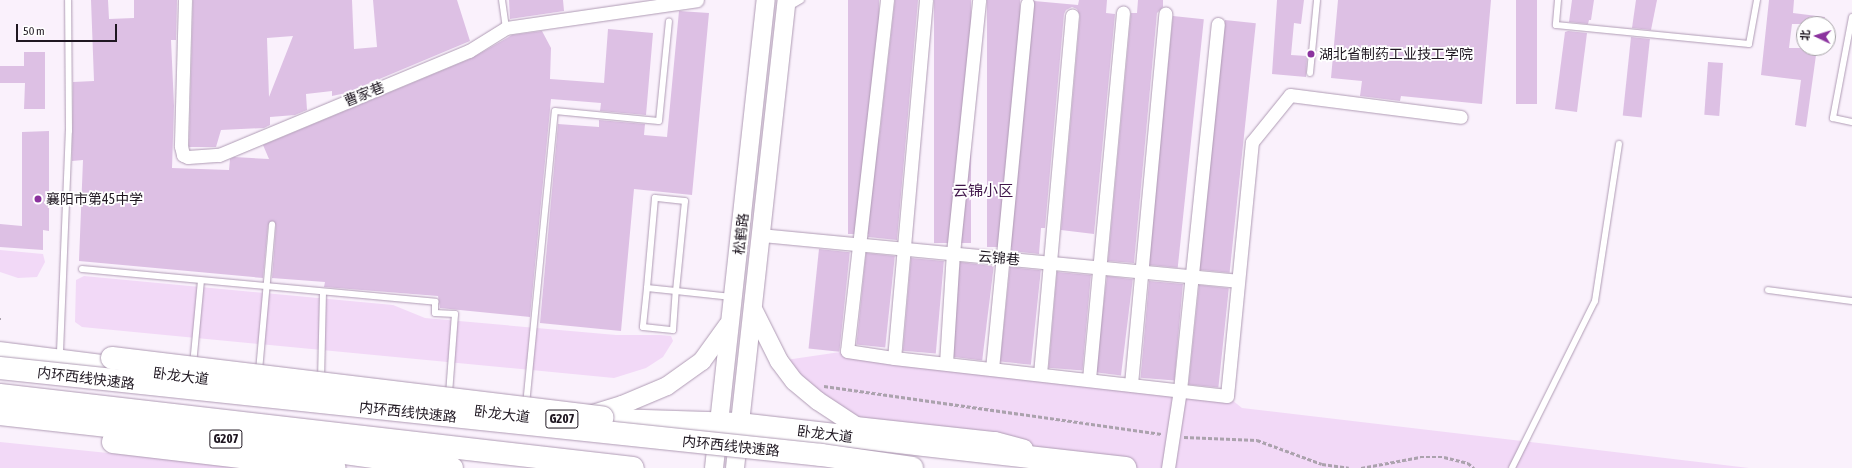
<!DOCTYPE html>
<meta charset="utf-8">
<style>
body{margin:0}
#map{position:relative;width:1852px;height:468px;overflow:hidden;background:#faf1fc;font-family:"Asap Condensed","Noto Sans SC",sans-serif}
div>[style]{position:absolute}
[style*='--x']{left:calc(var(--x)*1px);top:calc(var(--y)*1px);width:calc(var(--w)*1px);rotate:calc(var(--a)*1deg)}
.green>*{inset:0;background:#f2d9f7}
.building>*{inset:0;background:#ddc0e4;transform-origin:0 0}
.path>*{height:2.5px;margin-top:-1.25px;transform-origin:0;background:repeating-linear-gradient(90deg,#aba2ad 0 4px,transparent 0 6px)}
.roads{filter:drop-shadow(0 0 1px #af9bb4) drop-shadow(0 0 1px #af9bb4)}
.lane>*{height:6px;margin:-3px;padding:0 3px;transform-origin:3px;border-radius:3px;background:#fff}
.street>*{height:13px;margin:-6.5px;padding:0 6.5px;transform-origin:6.5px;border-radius:6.5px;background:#fff}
.secondary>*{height:18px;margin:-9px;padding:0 9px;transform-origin:9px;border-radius:9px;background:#fff}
.highway>*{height:22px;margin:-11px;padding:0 11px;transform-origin:11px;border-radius:11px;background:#fff}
.bridges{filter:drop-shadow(0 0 1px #af9bb4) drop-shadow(0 0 1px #af9bb4)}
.highway-bridge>*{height:22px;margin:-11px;padding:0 11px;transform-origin:11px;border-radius:11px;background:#fff}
.dots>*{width:11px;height:11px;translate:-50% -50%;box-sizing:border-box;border:2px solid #fff;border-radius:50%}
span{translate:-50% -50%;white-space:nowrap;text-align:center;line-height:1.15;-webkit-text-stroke:3.5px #fff;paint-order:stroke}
.shield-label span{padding:1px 3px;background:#fff;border:1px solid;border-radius:3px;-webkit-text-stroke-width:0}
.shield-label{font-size:13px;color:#1f1721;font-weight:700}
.poi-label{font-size:14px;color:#1f1721}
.left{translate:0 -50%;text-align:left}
.street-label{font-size:14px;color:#1f1721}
.neighbourhood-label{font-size:15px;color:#40164a}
.north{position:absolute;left:1796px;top:16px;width:40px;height:40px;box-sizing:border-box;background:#fff;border:1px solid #a5a2a6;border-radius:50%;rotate:274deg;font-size:11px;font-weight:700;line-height:16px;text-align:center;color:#1f1721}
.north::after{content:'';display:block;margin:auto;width:14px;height:18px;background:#8b329e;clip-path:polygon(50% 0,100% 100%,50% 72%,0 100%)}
.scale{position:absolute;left:16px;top:24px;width:101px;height:18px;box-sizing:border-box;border:2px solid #1f1721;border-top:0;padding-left:5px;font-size:12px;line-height:14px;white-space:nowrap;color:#1f1721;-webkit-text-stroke:3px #fff;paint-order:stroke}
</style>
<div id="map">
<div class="green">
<div style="clip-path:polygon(0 250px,43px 254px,45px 262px,37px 277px,18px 278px,0 272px)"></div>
<div style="clip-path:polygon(84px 276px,393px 305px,425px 318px,616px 335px,660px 335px,671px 336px,673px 341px,663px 357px,646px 368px,614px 378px,82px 327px,75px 322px,76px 280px)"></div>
<div style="clip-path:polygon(847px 351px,1227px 396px,1242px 408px,1749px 468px,1126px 468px,856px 426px,779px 361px)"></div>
<div style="clip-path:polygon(0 442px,108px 453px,257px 468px,0 468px)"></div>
</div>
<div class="building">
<div style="clip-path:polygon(91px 0,108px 0,109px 19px,134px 18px,134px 0,177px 0,176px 40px,171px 40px,174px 106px,172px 168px,229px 170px,230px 159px,234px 157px,269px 159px,263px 145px,472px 58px,512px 35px,542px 31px,551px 48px,550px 79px,604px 83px,608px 29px,653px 33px,646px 115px,600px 111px,601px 103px,551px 99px,530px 317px,440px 308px,438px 296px,324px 287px,325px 282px,272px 278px,276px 225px,273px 221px,268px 225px,263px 278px,79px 261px,83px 160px,72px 161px,73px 82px,94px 81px)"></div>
<div style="clip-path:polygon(evenodd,193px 0,352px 0,354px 49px,377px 47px,373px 0,457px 0,470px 41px,346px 93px,332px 96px,332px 91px,306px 94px,307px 110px,295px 115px,270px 117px,270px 125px,264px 128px,221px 130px,216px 147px,189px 147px,193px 0,293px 36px,269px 97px,267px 38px,293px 36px)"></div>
<div style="clip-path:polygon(509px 0,563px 0,564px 11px,510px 19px)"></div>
<div style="left:848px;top:0;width:31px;height:234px"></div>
<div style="clip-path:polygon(895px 0,918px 0,897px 240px,868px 237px)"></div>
<div style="left:934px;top:0;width:37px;height:243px"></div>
<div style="left:987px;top:0;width:33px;height:247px"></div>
<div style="clip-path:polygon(1079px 0,1107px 0,1106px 13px,1115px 14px,1094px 234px,1061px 230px,1080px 16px,1077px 9px,1072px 7px,1066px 10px,1064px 14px,1045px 228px,1041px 228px,1039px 254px,1011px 251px,1034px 1px,1078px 5px)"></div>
<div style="clip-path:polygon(1138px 0,1163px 0,1163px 7px,1157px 13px,1134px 263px,1108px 261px,1131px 13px,1137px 13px)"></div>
<div style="clip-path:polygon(1277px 0,1304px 0,1301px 24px,1294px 23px,1291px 55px,1307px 56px,1306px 77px,1272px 74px)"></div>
<div style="clip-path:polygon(1338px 0,1491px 0,1482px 104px,1401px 96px,1400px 101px,1360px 96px,1362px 81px,1331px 78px)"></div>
<div style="left:1516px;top:0;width:21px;height:104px"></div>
<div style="clip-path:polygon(1572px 0,1594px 0,1591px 20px,1589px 20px,1588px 24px,1569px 22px)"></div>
<div style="clip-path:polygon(1636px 0,1657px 0,1651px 30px,1632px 28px)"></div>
<div style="clip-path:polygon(1769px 0,1794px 0,1793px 13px,1825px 17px,1825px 24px,1792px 24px,1789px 48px,1817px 48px,1806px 127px,1795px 125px,1801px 80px,1761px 75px)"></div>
<div style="clip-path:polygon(679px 11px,709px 13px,692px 195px,634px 189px,621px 331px,540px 323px,558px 124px,599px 127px,599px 120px,645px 124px,644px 135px,667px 137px)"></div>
<div style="left:1173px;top:16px;width:31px;height:250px;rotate:6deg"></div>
<div style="left:1225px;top:20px;width:31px;height:251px;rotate:6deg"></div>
<div style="clip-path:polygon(1568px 31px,1587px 33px,1577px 112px,1555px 109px,1565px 32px)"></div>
<div style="left:1631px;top:37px;width:19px;height:79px;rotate:6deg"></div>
<div style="clip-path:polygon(24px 52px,45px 52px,45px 109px,24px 109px,25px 83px,0 83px,0 66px,24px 66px)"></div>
<div style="left:1708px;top:62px;width:15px;height:53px;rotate:4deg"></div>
<div style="clip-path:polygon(49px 131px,49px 231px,43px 230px,43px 250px,0 247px,0 224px,22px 226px,22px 132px)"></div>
<div style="left:819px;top:249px;width:31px;height:100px;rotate:6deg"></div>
<div style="left:866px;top:253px;width:29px;height:92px;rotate:6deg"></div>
<div style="left:911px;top:258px;width:33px;height:93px;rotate:5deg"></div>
<div style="left:960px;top:262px;width:34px;height:95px;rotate:7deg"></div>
<div style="left:1010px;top:267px;width:31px;height:95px;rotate:6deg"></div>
<div style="left:1057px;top:272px;width:34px;height:96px;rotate:5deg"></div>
<div style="left:1107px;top:276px;width:26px;height:97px;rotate:7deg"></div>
<div style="left:1149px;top:281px;width:34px;height:97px;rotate:5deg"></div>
<div style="left:1199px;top:285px;width:30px;height:100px;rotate:6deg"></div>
</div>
<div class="path">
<div style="--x:0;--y:319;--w:1;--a:0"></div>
<div style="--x:824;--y:386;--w:341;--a:8.1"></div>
<div style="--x:1184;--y:437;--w:73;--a:2.4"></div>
<div style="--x:1257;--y:440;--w:69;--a:20.3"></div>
<div style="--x:1322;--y:464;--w:27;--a:8"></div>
<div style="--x:1361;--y:468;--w:60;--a:-10.6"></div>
<div style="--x:1420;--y:457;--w:24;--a:0"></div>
<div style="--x:1444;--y:457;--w:25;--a:14"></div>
<div style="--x:1468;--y:463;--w:8;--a:40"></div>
</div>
<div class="roads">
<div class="lane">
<div style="--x:502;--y:0;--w:28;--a:82"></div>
<div style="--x:1558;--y:0;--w:25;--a:95"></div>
<div style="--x:1556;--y:25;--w:194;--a:5.6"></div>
<div style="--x:1749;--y:44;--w:45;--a:-79.7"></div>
<div style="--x:789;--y:7;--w:14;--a:-30"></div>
<div style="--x:1852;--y:17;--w:103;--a:100.7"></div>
<div style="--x:1833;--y:118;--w:19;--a:12"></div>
<div style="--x:1310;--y:73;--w:73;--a:-84.5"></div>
<div style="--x:82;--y:269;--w:355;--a:5.3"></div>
<div style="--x:435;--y:302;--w:11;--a:90"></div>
<div style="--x:435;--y:313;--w:20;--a:3"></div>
<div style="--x:455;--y:314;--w:80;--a:94.3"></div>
<div style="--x:647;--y:288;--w:39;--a:96"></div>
<div style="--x:643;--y:327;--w:30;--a:6"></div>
<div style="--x:673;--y:330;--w:39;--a:-86"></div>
<div style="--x:676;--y:291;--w:90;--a:-84.3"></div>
<div style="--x:685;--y:201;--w:30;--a:-174"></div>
<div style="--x:655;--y:198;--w:90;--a:95.1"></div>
<div style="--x:647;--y:288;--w:29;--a:6"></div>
<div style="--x:676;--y:291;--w:56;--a:6.1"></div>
<div style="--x:1768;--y:290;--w:85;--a:7.5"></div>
<div style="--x:60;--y:352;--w:221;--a:-87.7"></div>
<div style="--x:69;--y:131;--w:131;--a:-90.4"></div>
<div style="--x:193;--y:365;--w:84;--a:-84.6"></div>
<div style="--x:259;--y:371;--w:147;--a:-84.9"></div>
<div style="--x:321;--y:380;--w:88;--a:-88.7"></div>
<div style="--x:526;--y:405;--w:295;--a:-84.4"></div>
<div style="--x:555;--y:111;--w:104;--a:5.5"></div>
<div style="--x:659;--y:121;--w:100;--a:-84.3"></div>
<div style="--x:1512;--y:468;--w:186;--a:-63.6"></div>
<div style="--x:1595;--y:301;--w:159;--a:-81.3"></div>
</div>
<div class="street">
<div style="--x:185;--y:0;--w:146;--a:91.6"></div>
<div style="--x:181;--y:146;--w:9;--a:77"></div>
<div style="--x:183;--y:155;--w:5;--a:22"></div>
<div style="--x:188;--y:157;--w:31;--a:-4"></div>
<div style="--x:219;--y:155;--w:271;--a:-22.6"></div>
<div style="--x:469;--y:51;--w:44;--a:-31.9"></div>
<div style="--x:506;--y:28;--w:193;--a:-8.3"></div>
<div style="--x:887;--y:0;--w:353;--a:96.5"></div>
<div style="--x:847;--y:351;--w:48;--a:8.5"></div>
<div style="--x:926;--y:0;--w:359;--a:95.1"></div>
<div style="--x:894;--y:358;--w:335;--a:6.5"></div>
<div style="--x:1227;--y:396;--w:255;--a:-84.4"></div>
<div style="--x:1252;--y:142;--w:60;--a:-51"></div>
<div style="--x:1290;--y:95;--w:172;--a:7.3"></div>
<div style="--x:761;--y:235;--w:477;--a:5.5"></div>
<div style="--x:946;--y:363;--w:110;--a:-86.4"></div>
<div style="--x:953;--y:253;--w:254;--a:-84.1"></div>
<div style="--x:992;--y:369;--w:367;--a:-84.5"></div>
<div style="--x:1040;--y:374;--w:360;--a:-84.9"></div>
<div style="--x:1089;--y:379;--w:368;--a:-84.7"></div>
<div style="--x:1131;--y:384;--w:372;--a:-84.7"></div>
<div style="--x:1168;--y:468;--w:79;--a:-81.3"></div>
<div style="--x:1180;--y:390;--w:368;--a:-84.1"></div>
</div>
<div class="secondary">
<div style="--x:753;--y:309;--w:58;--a:63.4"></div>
<div style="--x:779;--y:361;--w:25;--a:53"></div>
<div style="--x:794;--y:381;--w:31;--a:40"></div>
<div style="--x:818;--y:401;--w:45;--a:33.3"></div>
<div style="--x:856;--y:426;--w:140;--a:6.2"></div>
<div style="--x:995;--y:441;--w:30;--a:15"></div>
<div style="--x:586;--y:416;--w:38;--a:-17"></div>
<div style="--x:622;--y:405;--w:49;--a:-22.9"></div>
<div style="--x:667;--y:386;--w:43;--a:-35.5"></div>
<div style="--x:702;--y:361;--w:44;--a:-54.2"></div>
<div style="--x:714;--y:468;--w:471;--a:-83.7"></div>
<div style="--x:735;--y:468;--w:471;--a:-83.7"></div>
</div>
<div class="highway">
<div style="--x:0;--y:353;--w:135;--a:7.2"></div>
<div style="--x:0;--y:395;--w:637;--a:6.58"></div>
<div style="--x:0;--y:414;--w:347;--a:6.4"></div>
<div style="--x:345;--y:453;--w:108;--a:8"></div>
<div style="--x:581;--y:419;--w:158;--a:1.8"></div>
<div style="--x:739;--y:424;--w:389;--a:6.5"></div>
<div style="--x:113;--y:442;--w:223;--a:6.7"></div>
</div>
</div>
<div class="bridges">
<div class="highway-bridge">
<div style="--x:112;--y:358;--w:494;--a:6.9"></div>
<div style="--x:0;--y:368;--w:826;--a:6.05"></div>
<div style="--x:821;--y:455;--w:92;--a:8.1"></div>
</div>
</div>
<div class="dots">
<div style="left:1311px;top:54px;background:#8b329e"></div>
<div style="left:38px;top:199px;background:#8b329e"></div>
</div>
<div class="shield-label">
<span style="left:562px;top:419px">G207</span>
<span style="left:226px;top:439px">G207</span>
</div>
<div class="poi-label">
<span class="left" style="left:1319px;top:54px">湖北省制药工业技工学院</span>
<span class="left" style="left:46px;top:199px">襄阳市第45中学</span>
</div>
<div class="street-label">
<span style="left:364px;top:94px;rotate:-22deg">曹家巷</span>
<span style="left:741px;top:234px;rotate:-84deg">松鹤路</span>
<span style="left:999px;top:258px;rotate:5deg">云锦巷</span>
<span style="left:181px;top:376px;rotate:7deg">卧龙大道</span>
<span style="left:86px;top:378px;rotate:7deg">内环西线快速路</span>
<span style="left:408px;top:412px;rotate:6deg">内环西线快速路</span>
<span style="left:502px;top:414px;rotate:7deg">卧龙大道</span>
<span style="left:825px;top:434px;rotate:7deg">卧龙大道</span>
<span style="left:731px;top:446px;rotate:6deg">内环西线快速路</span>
</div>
<div class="neighbourhood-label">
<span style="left:983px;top:191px">云锦小区</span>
</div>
<div class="north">北</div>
<div class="scale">50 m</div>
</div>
